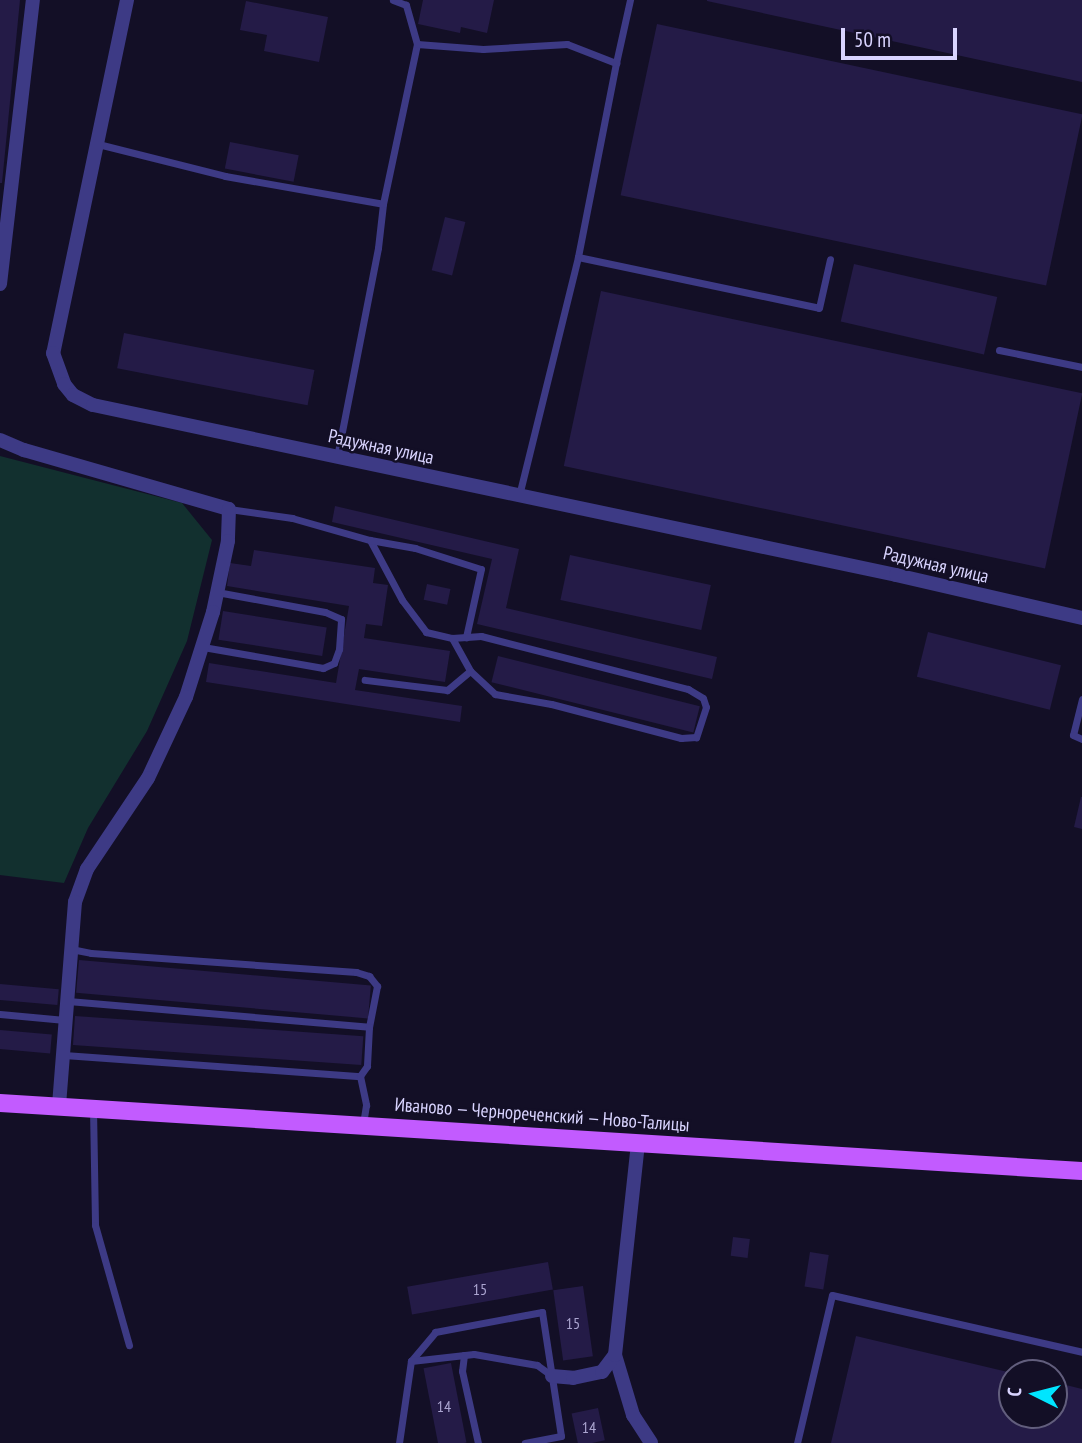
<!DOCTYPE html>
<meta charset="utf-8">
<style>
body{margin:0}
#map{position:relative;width:1082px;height:1443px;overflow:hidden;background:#130f26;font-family:"PT Sans Narrow",sans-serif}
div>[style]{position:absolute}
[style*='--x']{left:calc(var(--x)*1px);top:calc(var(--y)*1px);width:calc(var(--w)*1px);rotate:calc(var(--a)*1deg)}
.green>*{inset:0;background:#12302f}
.building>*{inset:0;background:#241b47;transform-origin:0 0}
.service>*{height:7px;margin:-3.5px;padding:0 3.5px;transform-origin:3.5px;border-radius:3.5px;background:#3d3a85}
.minor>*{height:14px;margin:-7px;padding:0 7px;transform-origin:7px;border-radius:7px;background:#3d3a85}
.primary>*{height:18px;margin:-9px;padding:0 9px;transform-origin:9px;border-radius:9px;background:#c25bff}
span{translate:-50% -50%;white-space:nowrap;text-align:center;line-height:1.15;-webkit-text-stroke:5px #130f26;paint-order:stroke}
.number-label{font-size:16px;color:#aca6d1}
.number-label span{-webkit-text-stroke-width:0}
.street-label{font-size:19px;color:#d9d4ff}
.north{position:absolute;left:998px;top:1359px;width:70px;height:70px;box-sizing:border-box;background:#130f26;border:2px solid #625e7d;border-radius:50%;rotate:276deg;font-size:19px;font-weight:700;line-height:28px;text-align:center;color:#d9d4ff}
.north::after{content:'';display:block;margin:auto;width:24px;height:32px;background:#00e5ff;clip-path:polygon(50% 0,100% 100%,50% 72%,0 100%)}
.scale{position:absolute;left:841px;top:28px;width:116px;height:32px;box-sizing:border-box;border:4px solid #d9d4ff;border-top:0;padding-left:9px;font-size:21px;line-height:24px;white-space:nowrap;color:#d9d4ff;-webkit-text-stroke:5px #130f26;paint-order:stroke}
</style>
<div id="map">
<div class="green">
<div style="clip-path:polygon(0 456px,182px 503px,212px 540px,187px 641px,147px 731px,88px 828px,64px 883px,0 875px)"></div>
</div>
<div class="building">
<div style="clip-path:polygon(0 0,20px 0,2px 183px,0 183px)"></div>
<div style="clip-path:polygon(423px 0,494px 0,487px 33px,461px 27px,460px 33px,418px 24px)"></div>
<div style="clip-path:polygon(707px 0,1082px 0,1082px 82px,707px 1px)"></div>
<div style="clip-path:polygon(246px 1px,328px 17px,319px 62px,264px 51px,267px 35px,240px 30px)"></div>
<div style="left:657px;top:24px;width:435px;height:175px;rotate:12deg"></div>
<div style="left:230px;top:142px;width:70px;height:27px;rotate:11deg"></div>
<div style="left:445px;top:217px;width:21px;height:55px;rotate:14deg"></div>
<div style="left:854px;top:264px;width:147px;height:59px;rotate:13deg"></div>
<div style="left:601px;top:291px;width:492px;height:179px;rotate:12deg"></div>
<div style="left:124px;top:333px;width:194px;height:36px;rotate:11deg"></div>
<div style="clip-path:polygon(335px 506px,519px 549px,506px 608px,717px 657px,712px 679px,477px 624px,492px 559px,332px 522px)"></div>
<div style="clip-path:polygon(254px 550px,375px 568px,373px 583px,388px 585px,382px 626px,366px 624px,364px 638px,450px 651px,445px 682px,359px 669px,355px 690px,462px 706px,460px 722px,206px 682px,209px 663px,336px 683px,349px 606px,227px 586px,230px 563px,251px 566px)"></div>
<div style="left:570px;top:555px;width:144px;height:46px;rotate:12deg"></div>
<div style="left:427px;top:584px;width:24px;height:16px;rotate:12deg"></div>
<div style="left:223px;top:611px;width:105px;height:29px;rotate:9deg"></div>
<div style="left:928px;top:632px;width:137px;height:46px;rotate:14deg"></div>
<div style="left:498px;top:656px;width:208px;height:27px;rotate:14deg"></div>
<div style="clip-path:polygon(1081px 797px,1082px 797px,1082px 829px,1074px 827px)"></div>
<div style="left:79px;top:960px;width:293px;height:33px;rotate:5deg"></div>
<div style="left:0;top:984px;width:59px;height:16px;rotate:5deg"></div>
<div style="left:75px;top:1016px;width:289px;height:29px;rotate:4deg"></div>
<div style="left:0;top:1030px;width:52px;height:19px;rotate:5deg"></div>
<div style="left:733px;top:1237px;width:17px;height:19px;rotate:7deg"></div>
<div style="left:810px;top:1252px;width:19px;height:35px;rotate:9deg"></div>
<div style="left:548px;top:1262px;width:28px;height:143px;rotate:80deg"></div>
<div style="left:583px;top:1286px;width:71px;height:30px;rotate:82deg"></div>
<div style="clip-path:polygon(856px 1336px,1012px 1373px,1012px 1415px,1054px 1415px,1054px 1382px,1082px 1389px,1082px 1443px,831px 1443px)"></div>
<div style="left:451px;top:1363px;width:81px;height:28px;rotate:79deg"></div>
<div style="left:598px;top:1408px;width:33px;height:27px;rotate:78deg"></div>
</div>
<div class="service">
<div style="--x:417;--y:44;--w:66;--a:4.3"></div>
<div style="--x:483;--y:49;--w:84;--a:-3.4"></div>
<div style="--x:567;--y:44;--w:53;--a:21.2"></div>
<div style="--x:616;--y:63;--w:198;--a:101.1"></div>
<div style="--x:578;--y:257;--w:246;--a:103.9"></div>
<div style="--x:616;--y:63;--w:65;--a:-77.5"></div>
<div style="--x:98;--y:144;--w:131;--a:14.1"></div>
<div style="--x:225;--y:176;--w:160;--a:10"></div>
<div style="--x:383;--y:204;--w:44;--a:96.5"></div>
<div style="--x:378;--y:248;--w:213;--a:101.1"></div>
<div style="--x:383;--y:204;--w:164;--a:-78"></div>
<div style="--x:417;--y:44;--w:41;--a:-105.8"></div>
<div style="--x:406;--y:5;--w:14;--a:-159"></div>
<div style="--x:578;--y:257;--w:246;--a:11.9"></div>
<div style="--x:819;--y:308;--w:50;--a:-77.3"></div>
<div style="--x:999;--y:350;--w:85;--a:11.6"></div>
<div style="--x:229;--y:509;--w:64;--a:8.1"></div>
<div style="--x:292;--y:518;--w:81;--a:15.8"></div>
<div style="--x:370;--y:540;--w:68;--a:61.9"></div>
<div style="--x:402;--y:600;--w:40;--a:53"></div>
<div style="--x:426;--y:632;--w:27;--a:13"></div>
<div style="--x:452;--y:638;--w:38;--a:61"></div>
<div style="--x:470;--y:671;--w:30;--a:140"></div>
<div style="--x:447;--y:690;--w:83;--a:-173"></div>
<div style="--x:370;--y:540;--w:46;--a:10.1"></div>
<div style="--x:415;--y:548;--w:69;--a:17.7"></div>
<div style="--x:481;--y:569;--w:70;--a:102.4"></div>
<div style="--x:452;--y:638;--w:29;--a:-4"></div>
<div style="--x:481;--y:636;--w:214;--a:14.4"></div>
<div style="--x:688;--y:689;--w:17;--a:31"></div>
<div style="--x:703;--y:698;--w:9;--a:72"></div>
<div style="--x:706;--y:707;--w:32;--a:108"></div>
<div style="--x:696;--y:737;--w:15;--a:176"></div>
<div style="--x:681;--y:738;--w:134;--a:-165.3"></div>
<div style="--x:551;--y:704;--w:57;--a:-169.9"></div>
<div style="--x:495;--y:694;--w:34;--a:-137"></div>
<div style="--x:203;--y:647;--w:122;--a:9.9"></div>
<div style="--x:323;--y:668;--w:12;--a:-24"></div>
<div style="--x:334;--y:663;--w:15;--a:-70"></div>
<div style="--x:339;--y:649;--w:30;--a:-86"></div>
<div style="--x:341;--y:619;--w:17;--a:-156"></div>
<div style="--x:325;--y:612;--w:110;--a:-169.5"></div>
<div style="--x:1082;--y:699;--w:37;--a:104"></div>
<div style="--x:1073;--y:735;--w:10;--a:24"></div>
<div style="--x:71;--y:949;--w:20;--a:11"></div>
<div style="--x:91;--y:953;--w:266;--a:4.1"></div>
<div style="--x:356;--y:972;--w:14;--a:17"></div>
<div style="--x:369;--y:976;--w:13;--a:51"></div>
<div style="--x:377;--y:986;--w:42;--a:101"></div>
<div style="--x:68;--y:1001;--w:302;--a:4.9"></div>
<div style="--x:369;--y:1027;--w:39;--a:93"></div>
<div style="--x:367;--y:1066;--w:12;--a:125"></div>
<div style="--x:0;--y:1014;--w:65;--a:5.3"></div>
<div style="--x:64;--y:1055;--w:297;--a:4.1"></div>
<div style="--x:360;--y:1076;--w:30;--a:78"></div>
<div style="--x:366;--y:1105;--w:18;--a:99"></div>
<div style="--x:93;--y:1108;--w:117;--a:89"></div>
<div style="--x:95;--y:1225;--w:125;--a:74.2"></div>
<div style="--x:464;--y:1355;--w:16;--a:97"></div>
<div style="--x:462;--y:1371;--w:74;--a:77.5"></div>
<div style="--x:411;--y:1361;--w:38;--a:-50"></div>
<div style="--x:435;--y:1332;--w:109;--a:-10.6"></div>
<div style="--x:542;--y:1312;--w:125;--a:81.3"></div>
<div style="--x:561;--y:1436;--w:37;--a:169"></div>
<div style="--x:399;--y:1443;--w:83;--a:-81.7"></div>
<div style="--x:411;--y:1361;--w:63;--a:-6.3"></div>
<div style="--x:474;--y:1354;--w:64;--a:9.9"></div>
<div style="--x:537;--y:1365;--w:19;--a:36"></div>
<div style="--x:797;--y:1443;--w:152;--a:-76.7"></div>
<div style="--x:832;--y:1295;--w:256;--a:12.8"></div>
</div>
<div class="minor">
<div style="--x:127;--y:0;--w:361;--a:101.8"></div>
<div style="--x:53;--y:353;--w:33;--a:70"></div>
<div style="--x:64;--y:384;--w:14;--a:51"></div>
<div style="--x:73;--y:395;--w:22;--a:27"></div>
<div style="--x:93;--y:405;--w:821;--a:11.95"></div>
<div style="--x:896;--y:575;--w:191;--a:13"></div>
<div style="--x:0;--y:284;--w:286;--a:-83.4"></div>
<div style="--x:0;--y:440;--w:26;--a:23"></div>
<div style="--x:24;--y:450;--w:213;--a:16.1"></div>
<div style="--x:229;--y:509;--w:32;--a:92"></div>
<div style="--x:228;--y:541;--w:73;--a:101.9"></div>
<div style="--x:213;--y:612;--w:89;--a:107.6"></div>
<div style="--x:186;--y:697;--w:89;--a:115.1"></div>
<div style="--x:148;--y:778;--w:110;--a:123.8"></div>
<div style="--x:87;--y:869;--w:35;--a:110"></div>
<div style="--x:75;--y:902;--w:205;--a:94.5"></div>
<div style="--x:615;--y:1355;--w:63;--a:73.3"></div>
<div style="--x:633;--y:1415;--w:33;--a:57"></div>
<div style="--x:552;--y:1376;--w:21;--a:5"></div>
<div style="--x:573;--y:1378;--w:30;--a:-12"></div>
<div style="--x:602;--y:1372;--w:21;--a:-53"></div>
<div style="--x:615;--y:1355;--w:214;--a:-83.8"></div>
</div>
<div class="primary">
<div style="--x:0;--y:1103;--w:1084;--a:3.6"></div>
</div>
<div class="number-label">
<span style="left:480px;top:1289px">15</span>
<span style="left:573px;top:1323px">15</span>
<span style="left:444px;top:1406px">14</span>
<span style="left:589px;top:1427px">14</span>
</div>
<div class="street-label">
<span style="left:381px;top:447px;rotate:12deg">Радужная улица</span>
<span style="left:936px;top:565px;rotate:13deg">Радужная улица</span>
<span style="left:542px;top:1115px;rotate:4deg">Иваново — Чернореченский — Ново-Талицы</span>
</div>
<div class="north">С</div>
<div class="scale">50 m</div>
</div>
